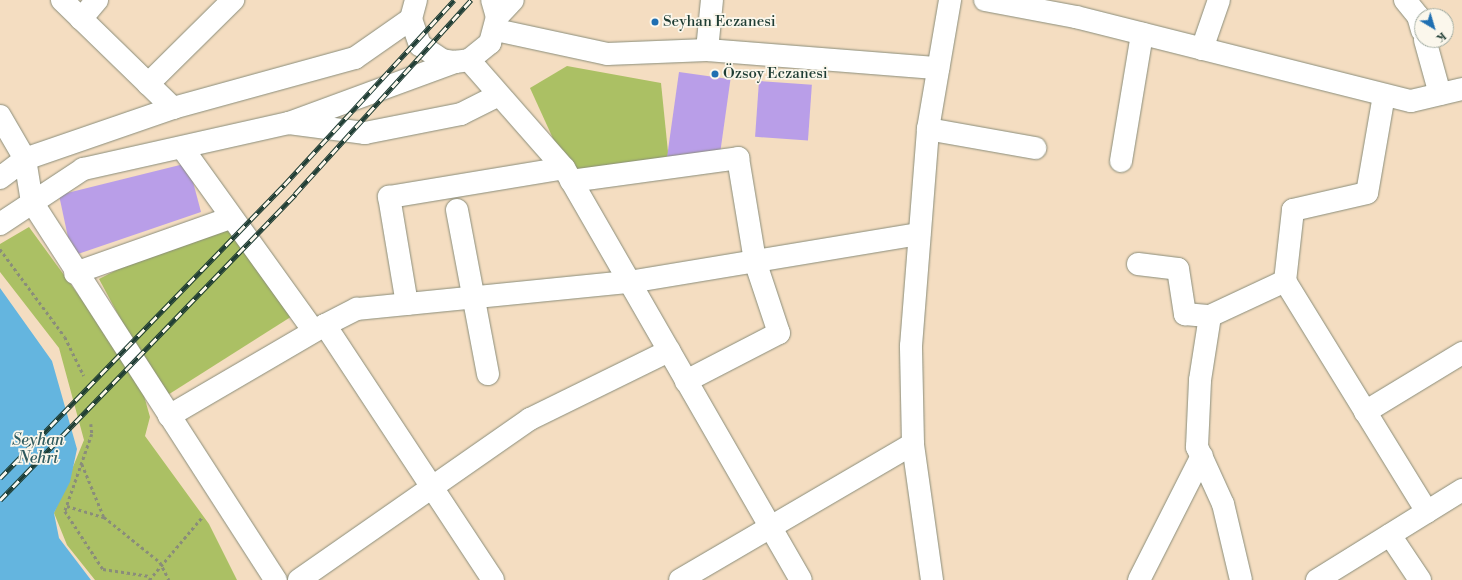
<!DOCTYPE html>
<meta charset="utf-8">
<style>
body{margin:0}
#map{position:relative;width:1462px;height:580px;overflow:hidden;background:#f4ddc1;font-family:"Libre Bodoni",serif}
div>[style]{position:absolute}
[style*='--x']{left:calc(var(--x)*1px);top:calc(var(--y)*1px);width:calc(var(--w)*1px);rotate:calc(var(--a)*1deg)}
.green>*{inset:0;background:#abc064}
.water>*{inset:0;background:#64b5df}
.building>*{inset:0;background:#b99ee8;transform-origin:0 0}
.path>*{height:2.5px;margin-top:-1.25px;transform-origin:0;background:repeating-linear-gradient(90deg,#8a8d7a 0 3px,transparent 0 6px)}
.roads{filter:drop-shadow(0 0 1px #8a8d7a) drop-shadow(0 0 1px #8a8d7a)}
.minor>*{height:22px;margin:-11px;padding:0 11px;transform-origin:11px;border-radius:11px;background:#fff}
.major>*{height:22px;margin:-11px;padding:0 11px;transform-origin:11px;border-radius:11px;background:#fff}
.rail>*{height:4.5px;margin-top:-2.25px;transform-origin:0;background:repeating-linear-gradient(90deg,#fbf7ec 0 9px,#1f3d34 0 18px);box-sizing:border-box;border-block:1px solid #1f3d34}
.dots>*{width:11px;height:11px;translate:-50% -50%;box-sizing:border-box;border:2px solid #fbf7ec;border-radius:50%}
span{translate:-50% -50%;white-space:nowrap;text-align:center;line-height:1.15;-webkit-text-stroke:3.5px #fbf7ec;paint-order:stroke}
.poi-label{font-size:15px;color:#1f3d34}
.left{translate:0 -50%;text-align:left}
.water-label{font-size:16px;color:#305b5f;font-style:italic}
.north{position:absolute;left:1414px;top:8px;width:40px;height:40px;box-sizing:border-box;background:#fbf7ec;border:1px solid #a3ada2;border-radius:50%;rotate:142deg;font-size:11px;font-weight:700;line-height:16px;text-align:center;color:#1f3d34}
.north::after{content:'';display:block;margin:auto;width:14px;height:18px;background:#1f6fb2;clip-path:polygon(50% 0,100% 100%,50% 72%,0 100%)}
</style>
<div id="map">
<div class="green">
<div style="clip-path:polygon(567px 66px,661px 83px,669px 162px,571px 178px,530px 88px)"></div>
<div style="clip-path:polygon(222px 216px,297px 313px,163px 398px,99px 279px)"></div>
<div style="clip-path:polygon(29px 227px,139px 378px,150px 417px,145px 436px,209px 524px,237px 580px,95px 580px,67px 545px,54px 513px,84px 440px,59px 348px,0 272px,0 244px)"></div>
</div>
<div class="water">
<div style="clip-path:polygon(0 288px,52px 361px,77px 449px,70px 482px,54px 513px,59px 538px,91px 580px,0 580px)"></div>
</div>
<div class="building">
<div style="left:679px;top:72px;width:52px;height:92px;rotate:8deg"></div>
<div style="left:759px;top:81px;width:53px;height:56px;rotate:4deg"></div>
<div style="clip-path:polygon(188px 163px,201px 212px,72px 256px,59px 195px)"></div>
</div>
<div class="path">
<div style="--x:0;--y:249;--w:109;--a:53.5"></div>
<div style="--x:65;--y:337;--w:43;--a:64"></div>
<div style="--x:91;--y:424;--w:10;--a:84"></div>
<div style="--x:92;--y:434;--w:82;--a:109.3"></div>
<div style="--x:65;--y:511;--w:69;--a:56.8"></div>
<div style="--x:103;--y:569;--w:47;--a:8.7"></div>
<div style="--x:82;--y:464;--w:57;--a:67.5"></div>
<div style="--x:67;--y:506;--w:39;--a:17"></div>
<div style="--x:104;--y:517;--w:72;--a:38.8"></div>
<div style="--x:160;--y:562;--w:20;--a:63"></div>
<div style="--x:149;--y:580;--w:82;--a:-49.9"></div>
</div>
<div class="roads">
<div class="minor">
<div style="--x:62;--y:0;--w:155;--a:44.2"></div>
<div style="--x:985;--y:0;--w:93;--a:10.6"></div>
<div style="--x:1076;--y:17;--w:345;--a:14.1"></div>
<div style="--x:1411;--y:101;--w:52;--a:-13.2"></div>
<div style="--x:1405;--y:0;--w:21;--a:51"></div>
<div style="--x:1418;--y:16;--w:15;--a:74"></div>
<div style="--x:81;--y:19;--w:25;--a:-50"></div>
<div style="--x:496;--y:30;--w:114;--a:12.2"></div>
<div style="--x:607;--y:54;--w:100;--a:-2.3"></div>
<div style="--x:707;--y:50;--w:232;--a:4.5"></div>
<div style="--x:1425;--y:40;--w:56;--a:74.5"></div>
<div style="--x:1202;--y:49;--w:52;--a:-70.9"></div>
<div style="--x:707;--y:50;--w:50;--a:-84.3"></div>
<div style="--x:469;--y:60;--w:144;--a:48.7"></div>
<div style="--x:564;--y:168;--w:475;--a:60.1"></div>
<div style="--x:148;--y:84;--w:120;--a:-44.7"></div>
<div style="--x:1384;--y:95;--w:99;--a:99.8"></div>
<div style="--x:1367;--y:193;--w:76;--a:167.1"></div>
<div style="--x:1293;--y:210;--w:71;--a:96.4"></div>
<div style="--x:1285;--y:281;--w:271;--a:58.4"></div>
<div style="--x:289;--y:123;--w:77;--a:7.5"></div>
<div style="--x:365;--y:133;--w:98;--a:-11.2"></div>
<div style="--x:461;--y:114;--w:42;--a:-26.6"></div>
<div style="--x:928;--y:129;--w:109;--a:10.1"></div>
<div style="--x:183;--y:149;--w:224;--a:54.3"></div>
<div style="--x:1121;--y:161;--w:129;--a:-80.6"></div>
<div style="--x:571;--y:181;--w:169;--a:-7.8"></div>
<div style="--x:738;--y:158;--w:104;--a:80.6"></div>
<div style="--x:755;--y:261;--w:76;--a:71.6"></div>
<div style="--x:779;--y:333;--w:105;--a:152.7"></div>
<div style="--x:457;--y:210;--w:167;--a:79.3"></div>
<div style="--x:1138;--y:264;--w:40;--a:7.1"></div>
<div style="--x:1178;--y:269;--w:46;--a:81.2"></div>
<div style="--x:1185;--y:314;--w:25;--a:5"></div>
<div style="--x:75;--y:273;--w:164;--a:-19.5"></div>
<div style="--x:407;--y:304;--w:109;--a:-99.5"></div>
<div style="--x:389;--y:197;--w:177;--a:-9.4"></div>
<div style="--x:325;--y:325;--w:36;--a:-27"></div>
<div style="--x:357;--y:309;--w:273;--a:-5.7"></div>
<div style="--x:629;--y:282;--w:294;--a:-9.4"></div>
<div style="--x:1365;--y:412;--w:114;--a:-31.3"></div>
<div style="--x:169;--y:416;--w:181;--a:-30.3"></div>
<div style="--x:325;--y:325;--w:305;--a:56.6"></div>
<div style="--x:1390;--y:535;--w:54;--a:56.3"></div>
<div style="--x:299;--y:580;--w:282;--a:-34.9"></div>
<div style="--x:530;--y:419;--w:155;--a:-26.1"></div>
<div style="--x:680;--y:580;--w:270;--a:-30.3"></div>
<div style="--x:1139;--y:580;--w:139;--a:-63.1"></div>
<div style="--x:1241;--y:580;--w:78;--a:-103.3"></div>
<div style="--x:1223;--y:504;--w:63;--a:-114.5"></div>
<div style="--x:1197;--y:447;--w:67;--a:-87.4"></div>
<div style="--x:1200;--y:380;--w:65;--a:-81.1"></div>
<div style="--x:1210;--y:316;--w:83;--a:-25"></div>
<div style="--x:1317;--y:580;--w:171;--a:-31.8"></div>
</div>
<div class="major">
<div style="--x:416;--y:0;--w:20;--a:105"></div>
<div style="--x:411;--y:19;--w:28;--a:71"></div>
<div style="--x:420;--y:45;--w:27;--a:34"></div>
<div style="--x:442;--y:60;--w:13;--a:9"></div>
<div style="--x:455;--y:62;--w:14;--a:-8"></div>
<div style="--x:469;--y:60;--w:27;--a:-39"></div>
<div style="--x:490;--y:43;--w:27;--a:-75"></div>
<div style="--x:497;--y:17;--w:18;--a:-106"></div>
<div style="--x:497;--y:17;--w:23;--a:-47"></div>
<div style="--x:0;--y:116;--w:50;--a:59.8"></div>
<div style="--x:25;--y:159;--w:44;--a:80.8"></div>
<div style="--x:32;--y:202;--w:450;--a:57.2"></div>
<div style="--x:0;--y:178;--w:31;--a:-37"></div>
<div style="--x:25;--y:159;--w:157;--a:-19"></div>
<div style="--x:173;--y:108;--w:189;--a:-15.4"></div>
<div style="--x:355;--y:58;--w:68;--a:-34.9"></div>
<div style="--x:0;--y:224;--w:100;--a:-33.5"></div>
<div style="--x:83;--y:169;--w:211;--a:-12.6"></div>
<div style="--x:289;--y:123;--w:177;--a:-20.2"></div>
<div style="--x:932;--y:580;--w:137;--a:-98"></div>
<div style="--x:913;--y:444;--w:98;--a:-91.2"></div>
<div style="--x:911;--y:346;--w:218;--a:-85.5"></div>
<div style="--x:928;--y:129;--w:131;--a:-80.3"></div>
</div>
</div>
<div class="rail">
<div style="--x:0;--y:478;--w:408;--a:-45.9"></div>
<div style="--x:284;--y:185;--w:251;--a:-47.4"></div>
<div style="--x:0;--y:500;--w:425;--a:-46"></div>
<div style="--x:295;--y:194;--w:262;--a:-47.8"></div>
</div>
<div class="dots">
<div style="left:655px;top:22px;background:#1f6fb2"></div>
<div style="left:715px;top:74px;background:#1f6fb2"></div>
</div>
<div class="poi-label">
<span class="left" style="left:663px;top:22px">Seyhan Eczanesi</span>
<span class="left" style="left:723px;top:74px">Özsoy Eczanesi</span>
</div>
<div class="water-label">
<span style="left:38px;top:449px">Seyhan<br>Nehri</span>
</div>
<div class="north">K</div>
</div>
